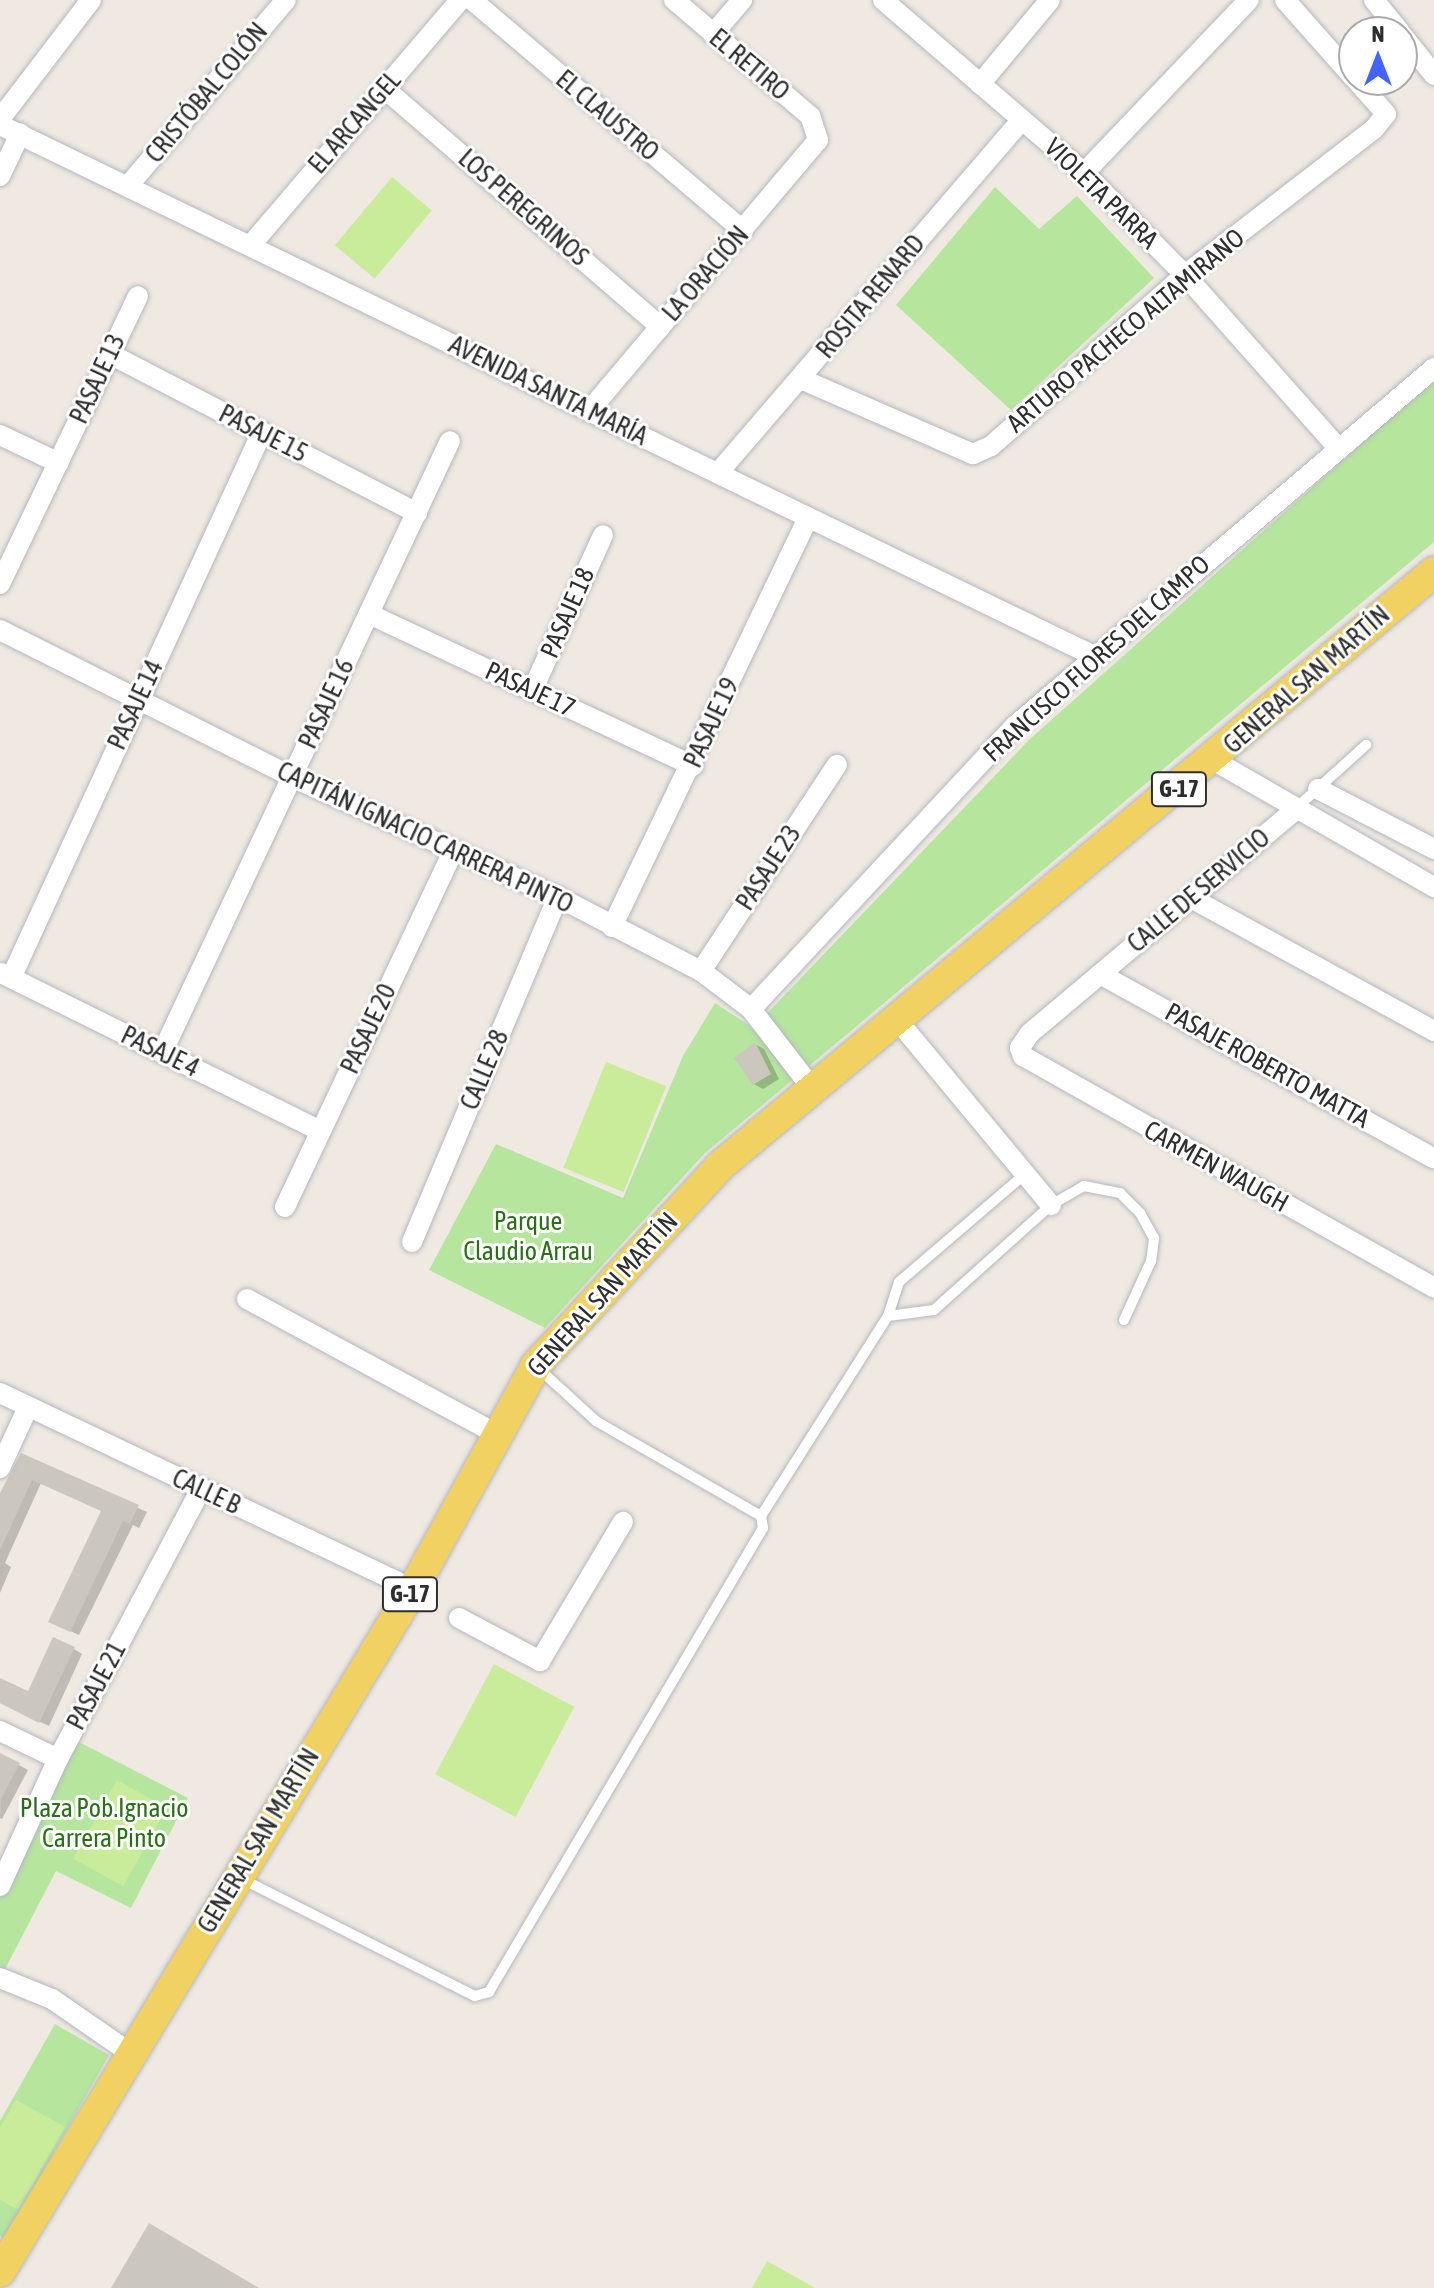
<!DOCTYPE html>
<meta charset="utf-8">
<style>
body{margin:0}
#map{position:relative;width:1434px;height:2288px;overflow:hidden;background:#efe9e1;font-family:"Asap Condensed",sans-serif}
div>[style]{position:absolute}
[style*='--x']{left:calc(var(--x)*1px);top:calc(var(--y)*1px);width:calc(var(--w)*1px);rotate:calc(var(--a)*1deg)}
.green>*{inset:0;background:#b6e59e}
.pitch>*{inset:0;background:#c9ec9a;transform-origin:0 0}
.shadow>*{inset:0;background:#0003}
.building>*{inset:0;background:#cbc7bf}
.roads{filter:drop-shadow(0 0 2px #b4b7c1) drop-shadow(0 0 2px #b4b7c1)}
.lane>*{height:10px;margin:-5px;padding:0 5px;transform-origin:5px;border-radius:5px;background:#fff}
.street>*{height:20px;margin:-10px;padding:0 10px;transform-origin:10px;border-radius:10px;background:#fff}
.primary>*{height:30px;margin:-15px;padding:0 15px;transform-origin:15px;border-radius:15px;background:#f2d163}
span{translate:-50% -50%;white-space:nowrap;text-align:center;line-height:1.15;-webkit-text-stroke:6px #fff;paint-order:stroke}
.shield-label span{padding:2px 6px;background:#fff;border:2px solid;border-radius:6px;-webkit-text-stroke-width:0}
.shield-label{font-size:24px;color:#2e2e2e;font-weight:700}
.street-label{font-size:26px;color:#2e2e2e}
.park-label{font-size:26px;color:#2c6e1b}
.north{position:absolute;left:1338px;top:16px;width:80px;height:80px;box-sizing:border-box;background:#fff;border:2px solid #ababab;border-radius:50%;rotate:0deg;font-size:22px;font-weight:700;line-height:32px;text-align:center;color:#2e2e2e}
.north::after{content:'';display:block;margin:auto;width:28px;height:36px;background:#4264fb;clip-path:polygon(50% 0,100% 100%,50% 72%,0 100%)}
</style>
<div id="map">
<div class="green">
<div style="clip-path:polygon(995px 187px,1039px 229px,1077px 196px,1154px 278px,1011px 410px,896px 305px)"></div>
<div style="clip-path:polygon(1434px 379px,1434px 542px,704px 1154px,545px 1328px,429px 1270px,496px 1144px,623px 1198px,683px 1056px,715px 1003px,753px 1028px,1030px 739px)"></div>
<div style="clip-path:polygon(75px 1740px,188px 1798px,131px 1908px,56px 1871px,4px 1971px,0 1968px,0 1898px)"></div>
<div style="clip-path:polygon(55px 2024px,109px 2055px,5px 2239px,0 2236px,0 2121px)"></div>
</div>
<div class="pitch">
<div style="left:392px;top:177px;width:52px;height:89px;rotate:40deg"></div>
<div style="left:606px;top:1062px;width:65px;height:114px;rotate:22deg"></div>
<div style="left:494px;top:1664px;width:91px;height:125px;rotate:28deg"></div>
<div style="left:117px;top:1780px;width:57px;height:90px;rotate:29deg"></div>
<div style="clip-path:polygon(16px 2100px,65px 2127px,18px 2210px,0 2200px,0 2128px)"></div>
<div style="clip-path:polygon(767px 2261px,815px 2288px,752px 2288px)"></div>
</div>
<div class="shadow">
<div style="clip-path:polygon(755px 1044px,764px 1049px,779px 1079px,763px 1089px,754px 1084px)"></div>
<div style="clip-path:polygon(22px 1456px,147px 1512px,139px 1528px,133px 1525px,79px 1635px,59px 1626px,103px 1511px,41px 1483px,5px 1563px,11px 1567px,0 1593px,0 1500px)"></div>
<div style="clip-path:polygon(74px 1649px,82px 1654px,49px 1726px,0 1703px,0 1680px,29px 1693px)"></div>
<div style="clip-path:polygon(1px 1755px,28px 1770px,2px 1819px,0 1818px)"></div>
</div>
<div class="building">
<div style="clip-path:polygon(755px 1042px,771px 1074px,753px 1085px,734px 1058px)"></div>
<div style="clip-path:polygon(21px 1453px,139px 1505px,130px 1524px,123px 1521px,70px 1632px,48px 1622px,101px 1511px,32px 1480px,0 1550px,0 1493px)"></div>
<div style="clip-path:polygon(53px 1637px,75px 1647px,39px 1723px,0 1703px,0 1678px,28px 1691px)"></div>
<div style="clip-path:polygon(0 1753px,20px 1763px,0 1801px)"></div>
<div style="clip-path:polygon(149px 2223px,259px 2288px,111px 2288px)"></div>
</div>
<div class="roads">
<div class="lane">
<div style="--x:1295;--y:809;--w:96;--a:-42"></div>
<div style="--x:888;--y:1316;--w:36;--a:-72"></div>
<div style="--x:899;--y:1282;--w:166;--a:-40.6"></div>
<div style="--x:761;--y:1516;--w:237;--a:-57.6"></div>
<div style="--x:888;--y:1316;--w:46;--a:-7.4"></div>
<div style="--x:934;--y:1310;--w:157;--a:-41.9"></div>
<div style="--x:1051;--y:1205;--w:38;--a:-30"></div>
<div style="--x:1084;--y:1186;--w:37;--a:11"></div>
<div style="--x:1120;--y:1193;--w:28;--a:45"></div>
<div style="--x:1140;--y:1213;--w:29;--a:61"></div>
<div style="--x:1154;--y:1238;--w:23;--a:97"></div>
<div style="--x:1151;--y:1261;--w:65;--a:114.6"></div>
<div style="--x:242;--y:1879;--w:261;--a:26.7"></div>
<div style="--x:475;--y:1996;--w:15;--a:-16"></div>
<div style="--x:489;--y:1992;--w:539;--a:-59.44"></div>
<div style="--x:763;--y:1528;--w:12;--a:-99"></div>
<div style="--x:761;--y:1516;--w:190;--a:-150.1"></div>
<div style="--x:596;--y:1421;--w:80;--a:-137.5"></div>
</div>
<div class="street">
<div style="--x:472;--y:0;--w:356;--a:40.4"></div>
<div style="--x:883;--y:0;--w:265;--a:40.7"></div>
<div style="--x:1084;--y:173;--w:144;--a:45.3"></div>
<div style="--x:1185;--y:275;--w:232;--a:48.5"></div>
<div style="--x:1285;--y:0;--w:104;--a:48.5"></div>
<div style="--x:1374;--y:0;--w:41;--a:50.9"></div>
<div style="--x:713;--y:34;--w:45;--a:-49.5"></div>
<div style="--x:1402;--y:35;--w:51;--a:51.3"></div>
<div style="--x:980;--y:84;--w:109;--a:-50.2"></div>
<div style="--x:385;--y:89;--w:364;--a:40.8"></div>
<div style="--x:0;--y:119;--w:150;--a:-52.6"></div>
<div style="--x:0;--y:125;--w:1218;--a:25.89"></div>
<div style="--x:1084;--y:173;--w:239;--a:-46.4"></div>
<div style="--x:0;--y:176;--w:47;--a:-64.5"></div>
<div style="--x:128;--y:186;--w:244;--a:-49.7"></div>
<div style="--x:250;--y:246;--w:323;--a:-49.5"></div>
<div style="--x:110;--y:354;--w:346;--a:27.4"></div>
<div style="--x:801;--y:379;--w:188;--a:23.6"></div>
<div style="--x:973;--y:454;--w:20;--a:-24"></div>
<div style="--x:991;--y:446;--w:259;--a:-41.4"></div>
<div style="--x:1185;--y:275;--w:239;--a:-37.7"></div>
<div style="--x:1374;--y:129;--w:19;--a:-51"></div>
<div style="--x:1386;--y:114;--w:45;--a:-131.4"></div>
<div style="--x:589;--y:411;--w:355;--a:-49.8"></div>
<div style="--x:818;--y:140;--w:25;--a:-108"></div>
<div style="--x:810;--y:116;--w:179;--a:-139.5"></div>
<div style="--x:0;--y:435;--w:65;--a:25.4"></div>
<div style="--x:718;--y:473;--w:466;--a:-49.3"></div>
<div style="--x:0;--y:584;--w:319;--a:-64.4"></div>
<div style="--x:369;--y:614;--w:358;--a:25.1"></div>
<div style="--x:0;--y:630;--w:327;--a:26.7"></div>
<div style="--x:292;--y:777;--w:292;--a:24.3"></div>
<div style="--x:558;--y:897;--w:161;--a:27.4"></div>
<div style="--x:701;--y:971;--w:63;--a:37.2"></div>
<div style="--x:751;--y:1009;--w:105;--a:52.4"></div>
<div style="--x:532;--y:691;--w:171;--a:-65.5"></div>
<div style="--x:1213;--y:760;--w:255;--a:29.9"></div>
<div style="--x:1318;--y:789;--w:131;--a:27.3"></div>
<div style="--x:1294;--y:811;--w:345;--a:139.9"></div>
<div style="--x:1030;--y:1033;--w:18;--a:124"></div>
<div style="--x:1020;--y:1048;--w:9;--a:69"></div>
<div style="--x:1023;--y:1056;--w:472;--a:29.4"></div>
<div style="--x:1191;--y:898;--w:277;--a:28.7"></div>
<div style="--x:612;--y:927;--w:454;--a:-64.4"></div>
<div style="--x:701;--y:971;--w:247;--a:-56.6"></div>
<div style="--x:1;--y:973;--w:356;--a:26.3"></div>
<div style="--x:1100;--y:974;--w:381;--a:28.9"></div>
<div style="--x:11;--y:978;--w:601;--a:-65.31"></div>
<div style="--x:751;--y:1009;--w:388;--a:-47"></div>
<div style="--x:1016;--y:725;--w:550;--a:-40.5"></div>
<div style="--x:899;--y:1022;--w:238;--a:50.3"></div>
<div style="--x:162;--y:1053;--w:676;--a:-64.8"></div>
<div style="--x:285;--y:1207;--w:394;--a:-64.7"></div>
<div style="--x:412;--y:1242;--w:375;--a:-67.1"></div>
<div style="--x:247;--y:1299;--w:282;--a:28.4"></div>
<div style="--x:0;--y:1393;--w:457;--a:25.4"></div>
<div style="--x:0;--y:1468;--w:67;--a:-65.3"></div>
<div style="--x:459;--y:1618;--w:92;--a:28"></div>
<div style="--x:540;--y:1661;--w:162;--a:-59.2"></div>
<div style="--x:0;--y:1731;--w:64;--a:25.8"></div>
<div style="--x:0;--y:1886;--w:140;--a:-65.5"></div>
<div style="--x:58;--y:1759;--w:306;--a:-62.1"></div>
<div style="--x:0;--y:1978;--w:56;--a:22"></div>
<div style="--x:52;--y:1999;--w:95;--a:34.7"></div>
</div>
<div class="primary">
<div style="--x:0;--y:2272;--w:798;--a:-58.84"></div>
<div style="--x:413;--y:1589;--w:256;--a:-61.2"></div>
<div style="--x:536;--y:1365;--w:271;--a:-47.2"></div>
<div style="--x:720;--y:1166;--w:929;--a:-39.76"></div>
</div>
</div>
<div class="shield-label">
<span style="left:1179px;top:789px">G-17</span>
<span style="left:410px;top:1594px">G-17</span>
</div>
<div class="street-label">
<span style="left:749px;top:65px;rotate:40deg">EL RETIRO</span>
<span style="left:207px;top:93px;rotate:-50deg">CRISTÓBAL COLÓN</span>
<span style="left:607px;top:116px;rotate:40deg">EL CLAUSTRO</span>
<span style="left:355px;top:123px;rotate:-49deg">EL ARCANGEL</span>
<span style="left:1101px;top:194px;rotate:44deg">VIOLETA PARRA</span>
<span style="left:523px;top:208px;rotate:41deg">LOS PEREGRINOS</span>
<span style="left:706px;top:274px;rotate:-49deg">LA ORACIÓN</span>
<span style="left:871px;top:297px;rotate:-50deg">ROSITA RENARD</span>
<span style="left:1126px;top:331px;rotate:-40deg">ARTURO PACHECO ALTAMIRANO</span>
<span style="left:98px;top:379px;rotate:-65deg">PASAJE 13</span>
<span style="left:548px;top:391px;rotate:26deg">AVENIDA SANTA MARÍA</span>
<span style="left:263px;top:434px;rotate:27deg">PASAJE 15</span>
<span style="left:568px;top:613px;rotate:-66deg">PASAJE 18</span>
<span style="left:1097px;top:659px;rotate:-42deg">FRANCISCO FLORES DEL CAMPO</span>
<span style="left:1307px;top:680px;rotate:-41deg">GENERAL SAN MARTÍN</span>
<span style="left:530px;top:690px;rotate:25deg">PASAJE 17</span>
<span style="left:327px;top:704px;rotate:-65deg">PASAJE 16</span>
<span style="left:136px;top:705px;rotate:-65deg">PASAJE 14</span>
<span style="left:712px;top:723px;rotate:-65deg">PASAJE 19</span>
<span style="left:425px;top:838px;rotate:25deg">CAPITÁN IGNACIO CARRERA PINTO</span>
<span style="left:769px;top:868px;rotate:-57deg">PASAJE 23</span>
<span style="left:1199px;top:891px;rotate:-40deg">CALLE DE SERVICIO</span>
<span style="left:369px;top:1029px;rotate:-65deg">PASAJE 20</span>
<span style="left:160px;top:1052px;rotate:26deg">PASAJE 4</span>
<span style="left:1267px;top:1066px;rotate:29deg">PASAJE ROBERTO MATTA</span>
<span style="left:485px;top:1070px;rotate:-67deg">CALLE 28</span>
<span style="left:1216px;top:1167px;rotate:29deg">CARMEN WAUGH</span>
<span style="left:603px;top:1295px;rotate:-48deg">GENERAL SAN MARTÍN</span>
<span style="left:206px;top:1492px;rotate:25deg">CALLE B</span>
<span style="left:97px;top:1686px;rotate:-62deg">PASAJE 21</span>
<span style="left:259px;top:1841px;rotate:-59deg">GENERAL SAN MARTÍN</span>
</div>
<div class="park-label">
<span style="left:528px;top:1237px">Parque<br>Claudio Arrau</span>
<span style="left:104px;top:1824px">Plaza Pob.Ignacio<br>Carrera Pinto</span>
</div>
<div class="north">N</div>
</div>
